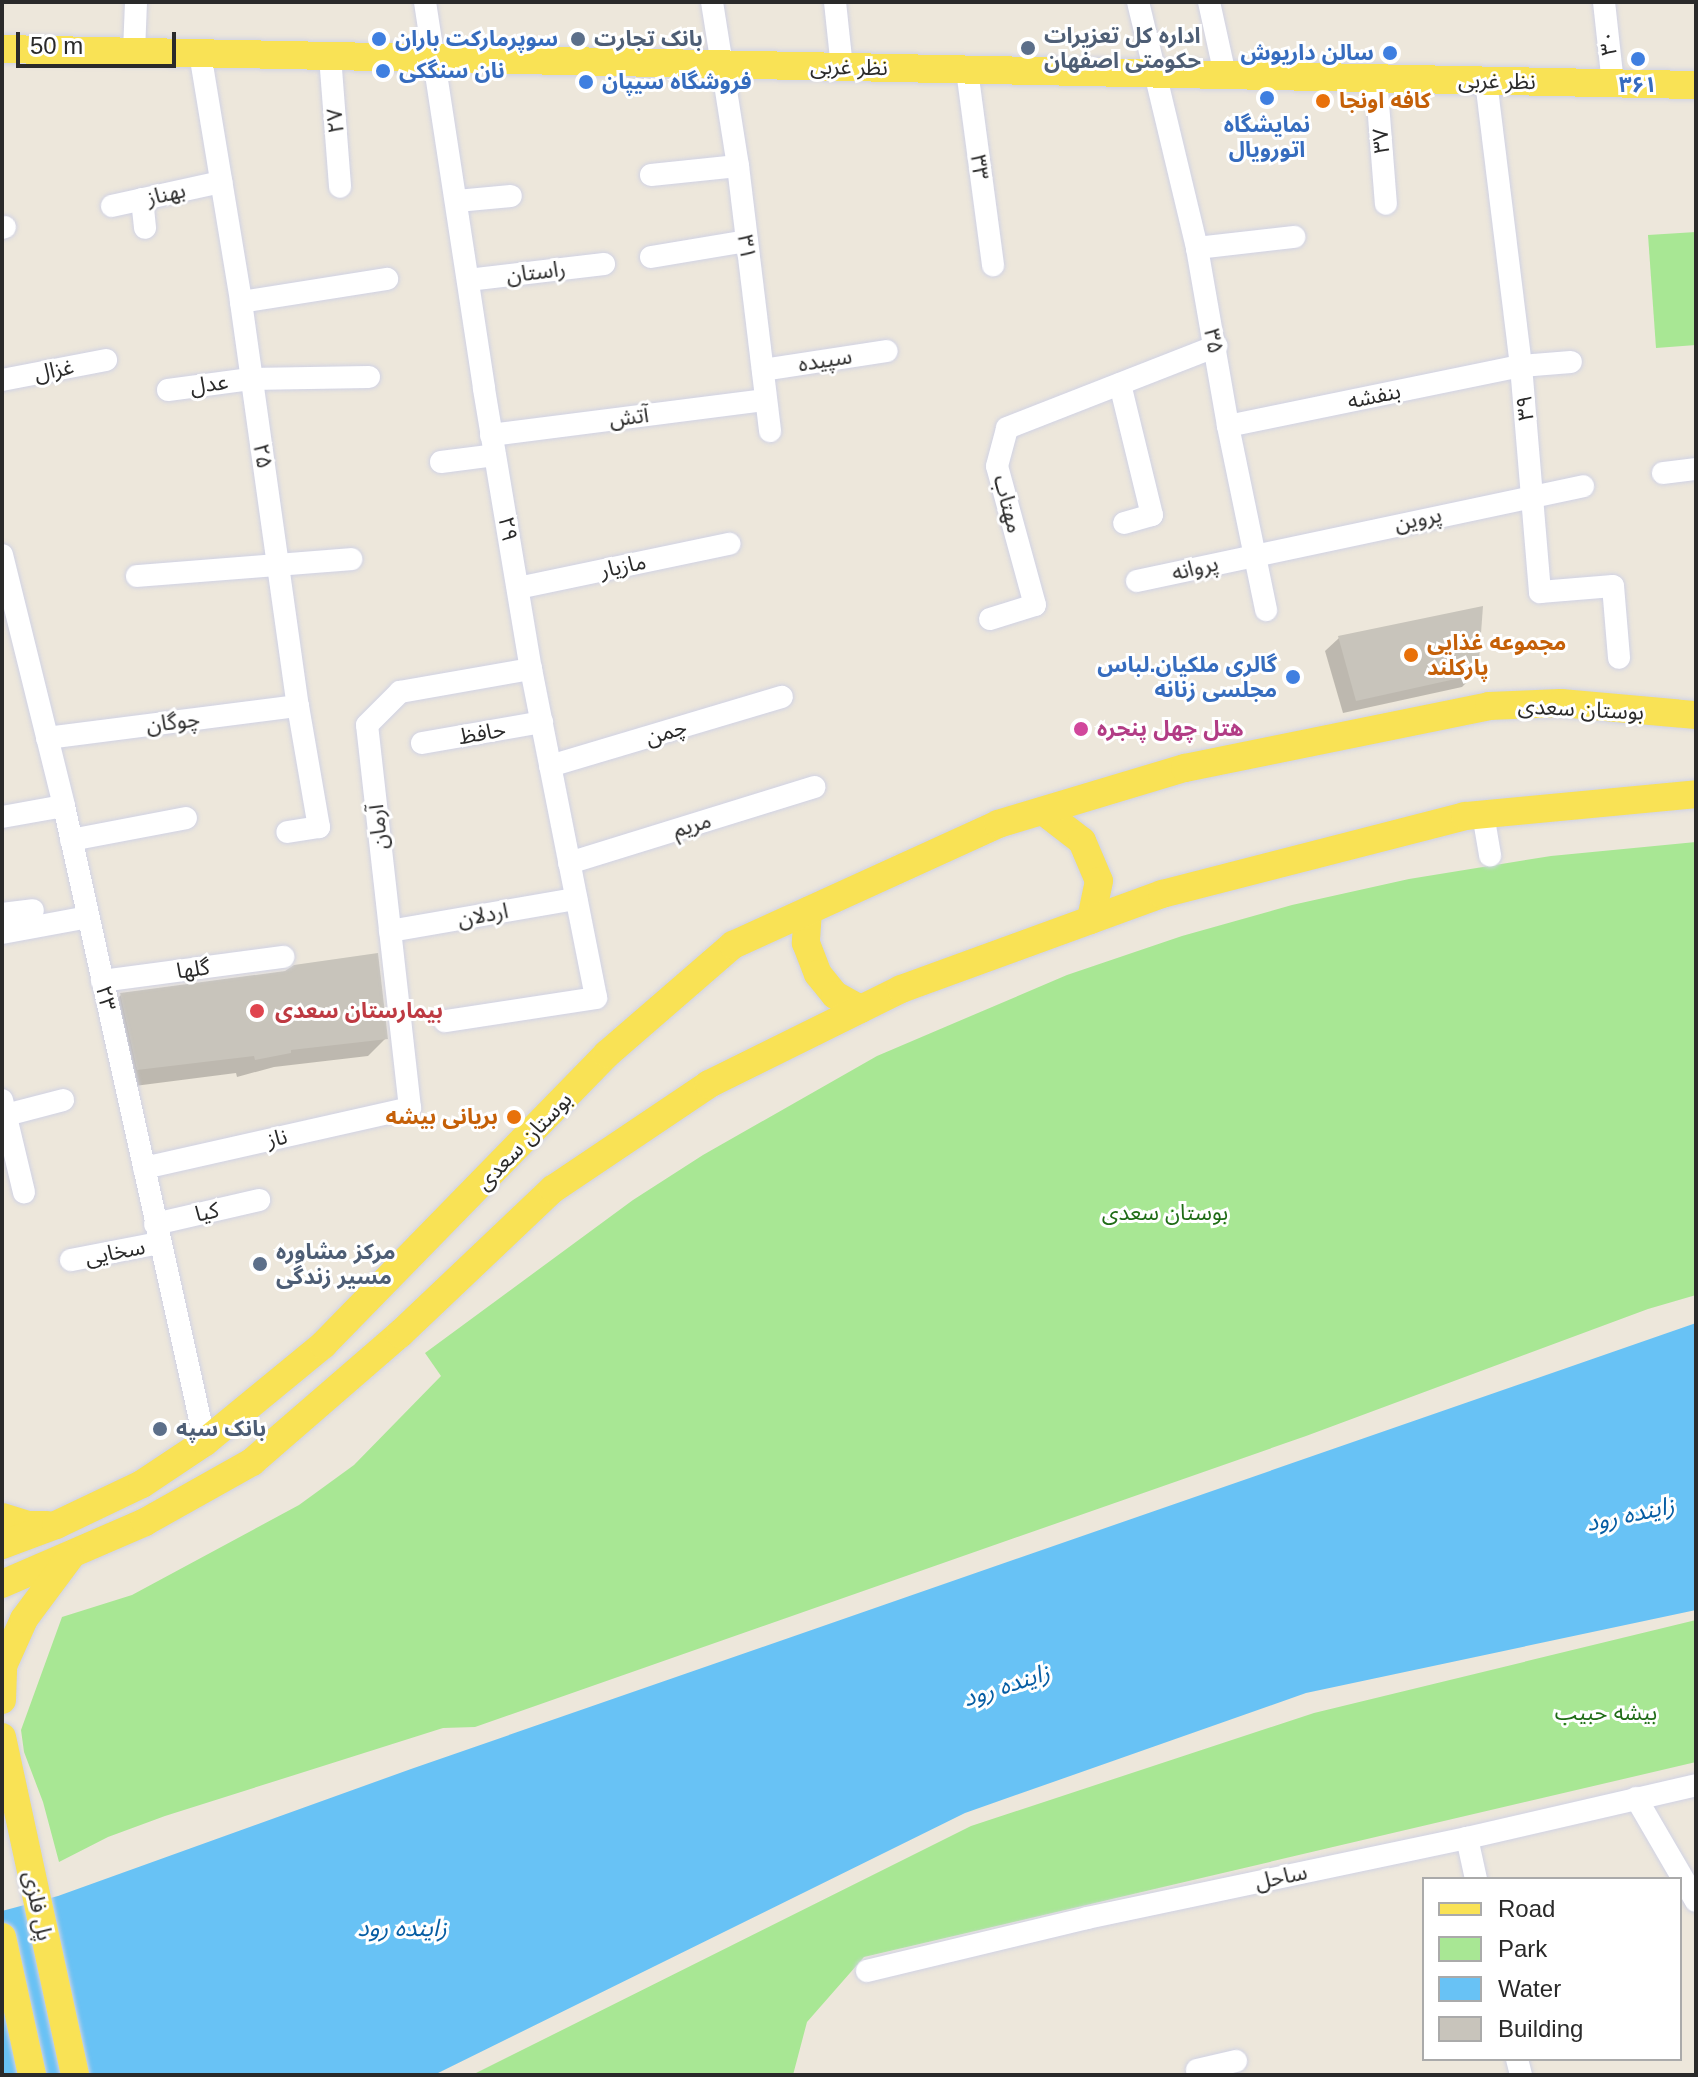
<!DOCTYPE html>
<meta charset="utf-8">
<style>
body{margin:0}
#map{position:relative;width:1698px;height:2077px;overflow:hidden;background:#ede7db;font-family:Helvetica,"Noto Sans Arabic",sans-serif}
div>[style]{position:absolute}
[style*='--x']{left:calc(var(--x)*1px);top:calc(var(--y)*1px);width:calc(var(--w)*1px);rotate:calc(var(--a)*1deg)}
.green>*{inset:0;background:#a8e794}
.water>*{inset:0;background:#68c2f5}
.shadow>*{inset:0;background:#0003}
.building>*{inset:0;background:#c8c4bb}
.roads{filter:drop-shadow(0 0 2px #d0d2e4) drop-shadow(0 0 2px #d0d2e4)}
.minor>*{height:22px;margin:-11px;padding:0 11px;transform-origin:11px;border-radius:11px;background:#fff}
.major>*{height:28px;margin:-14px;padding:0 14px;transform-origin:14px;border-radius:14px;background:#f9e255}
.dots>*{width:22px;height:22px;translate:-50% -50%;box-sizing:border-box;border:4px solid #fff;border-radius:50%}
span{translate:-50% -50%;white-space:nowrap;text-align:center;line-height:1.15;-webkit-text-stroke:6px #fff;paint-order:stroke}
.service-label{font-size:22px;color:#4e5e75;font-weight:700}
.left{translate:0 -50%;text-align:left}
.shop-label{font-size:22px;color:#366cbe;font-weight:700}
.right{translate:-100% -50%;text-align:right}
.street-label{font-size:22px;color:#2a2a2a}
.food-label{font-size:22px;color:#c56008;font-weight:700}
.hotel-label{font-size:22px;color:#b23c85;font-weight:700}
.health-label{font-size:22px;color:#be3a42;font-weight:700}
.park-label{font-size:22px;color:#1f6c16}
.water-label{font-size:24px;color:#065da3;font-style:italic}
.frame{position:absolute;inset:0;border:4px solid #2a2a2a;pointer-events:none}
.legend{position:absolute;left:1422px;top:1877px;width:260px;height:184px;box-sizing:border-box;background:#fff;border:2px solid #aaa;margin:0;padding:10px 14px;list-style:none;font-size:24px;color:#2a2a2a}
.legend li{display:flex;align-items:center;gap:16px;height:40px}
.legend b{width:40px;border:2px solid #aaa}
.scale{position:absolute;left:16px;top:32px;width:160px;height:36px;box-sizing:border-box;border:4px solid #2a2a2a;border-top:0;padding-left:10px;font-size:24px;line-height:28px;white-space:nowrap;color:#2a2a2a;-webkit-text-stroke:6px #fff;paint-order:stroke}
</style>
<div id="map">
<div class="green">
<div style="clip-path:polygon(1696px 232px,1696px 345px,1656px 348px,1648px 235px)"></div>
<div style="clip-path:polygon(1696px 842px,1696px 1295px,1648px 1309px,1306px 1436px,475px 1727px,443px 1728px,165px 1816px,108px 1837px,59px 1862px,43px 1802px,24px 1752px,21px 1730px,62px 1617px,132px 1595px,299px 1505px,354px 1465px,441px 1376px,425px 1353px,633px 1200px,703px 1155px,877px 1056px,1067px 975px,1182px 936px,1292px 905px,1409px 879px,1551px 856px)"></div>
<div style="clip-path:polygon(1696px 1620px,1696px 1762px,864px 1957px,807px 2022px,793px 2075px,472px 2075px,971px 1826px,1314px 1713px)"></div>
</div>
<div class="water">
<div style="clip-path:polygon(1696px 1323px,1696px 1610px,1306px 1693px,965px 1813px,434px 2075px,2px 2075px,2px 1911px,58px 1896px,411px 1769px)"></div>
</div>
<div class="shadow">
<div style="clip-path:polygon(1339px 638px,1476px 673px,1462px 687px,1343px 713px,1325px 651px)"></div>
<div style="clip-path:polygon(121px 995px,386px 1038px,368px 1056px,274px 1067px,237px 1077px,236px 1073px,119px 1088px,102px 1013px)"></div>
</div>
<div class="building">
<div style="clip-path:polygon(1483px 606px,1478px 674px,1356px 701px,1338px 636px)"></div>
<div style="clip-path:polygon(378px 953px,388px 1039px,291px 1050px,291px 1053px,255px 1060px,254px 1056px,137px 1070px,120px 993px,285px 971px,294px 965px)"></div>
</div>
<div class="roads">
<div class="minor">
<div style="--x:425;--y:2;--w:391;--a:81.3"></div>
<div style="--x:484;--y:389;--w:284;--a:80.5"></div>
<div style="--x:531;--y:669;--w:335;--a:78.8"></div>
<div style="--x:596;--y:998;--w:153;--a:171.3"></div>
<div style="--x:712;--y:2;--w:166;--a:81"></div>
<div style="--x:738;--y:166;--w:267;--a:83.1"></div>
<div style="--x:835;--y:2;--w:65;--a:83.9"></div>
<div style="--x:1138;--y:2;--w:253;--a:76.5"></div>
<div style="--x:1197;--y:248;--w:181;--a:80.1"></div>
<div style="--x:1228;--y:426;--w:188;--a:78.3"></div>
<div style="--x:1209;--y:2;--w:75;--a:77.6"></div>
<div style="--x:1604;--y:2;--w:82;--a:83.7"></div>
<div style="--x:134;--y:52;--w:50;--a:-87.7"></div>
<div style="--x:200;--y:53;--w:252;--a:80.6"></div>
<div style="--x:241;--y:302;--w:408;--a:82"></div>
<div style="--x:298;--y:706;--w:123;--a:80.2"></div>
<div style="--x:319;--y:827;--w:32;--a:171"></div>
<div style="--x:330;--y:56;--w:131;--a:85.6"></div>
<div style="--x:967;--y:70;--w:197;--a:82.4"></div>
<div style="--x:1376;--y:78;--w:126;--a:85.5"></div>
<div style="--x:1486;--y:81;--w:287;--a:83"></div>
<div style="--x:1521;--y:366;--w:227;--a:85.2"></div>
<div style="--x:1540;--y:592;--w:73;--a:-4.7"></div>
<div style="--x:1613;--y:586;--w:72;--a:85.2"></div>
<div style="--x:651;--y:175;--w:87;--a:-5.9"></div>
<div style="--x:142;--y:199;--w:29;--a:84"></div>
<div style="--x:457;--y:201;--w:54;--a:-5.3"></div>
<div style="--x:112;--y:206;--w:112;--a:-12.4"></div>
<div style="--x:2;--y:228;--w:3;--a:-18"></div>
<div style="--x:1197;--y:248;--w:98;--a:-6.5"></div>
<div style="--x:651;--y:257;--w:97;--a:-9.5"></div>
<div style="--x:468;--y:280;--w:137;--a:-6.7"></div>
<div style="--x:241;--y:302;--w:148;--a:-9"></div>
<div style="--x:763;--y:370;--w:125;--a:-8.7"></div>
<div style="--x:2;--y:380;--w:106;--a:-10.9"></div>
<div style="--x:1120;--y:384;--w:135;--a:76.3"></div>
<div style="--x:1152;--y:515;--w:29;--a:164"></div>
<div style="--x:168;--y:390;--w:83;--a:-7.6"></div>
<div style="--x:250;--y:379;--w:119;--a:-1"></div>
<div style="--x:1228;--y:426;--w:299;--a:-11.6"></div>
<div style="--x:1521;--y:366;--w:50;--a:-4.6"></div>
<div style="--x:491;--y:435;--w:277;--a:-7.3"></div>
<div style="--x:441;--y:462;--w:54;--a:-7.4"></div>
<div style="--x:1663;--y:473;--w:33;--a:-7"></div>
<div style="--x:2;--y:555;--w:259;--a:76.1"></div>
<div style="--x:64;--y:806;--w:651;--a:77.5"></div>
<div style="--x:137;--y:576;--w:215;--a:-4.5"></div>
<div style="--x:1137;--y:581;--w:456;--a:-12"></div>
<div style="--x:518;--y:588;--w:216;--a:-11.8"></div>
<div style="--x:990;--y:619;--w:47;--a:-17.3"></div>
<div style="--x:1035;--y:605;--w:144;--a:-105.3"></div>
<div style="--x:997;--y:466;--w:39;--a:-75"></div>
<div style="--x:1007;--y:428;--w:225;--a:-21.4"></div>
<div style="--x:47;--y:738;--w:253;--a:-7.3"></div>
<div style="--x:422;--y:743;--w:122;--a:-9.9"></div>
<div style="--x:550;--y:766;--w:242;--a:-16.6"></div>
<div style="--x:1483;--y:814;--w:42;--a:80.3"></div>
<div style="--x:2;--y:817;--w:63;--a:-10.1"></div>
<div style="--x:71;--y:840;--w:117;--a:-10.8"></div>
<div style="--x:569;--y:863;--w:257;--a:-17.2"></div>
<div style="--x:2;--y:914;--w:31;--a:-7"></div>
<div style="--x:390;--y:931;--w:189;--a:-9.8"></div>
<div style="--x:2;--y:933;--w:87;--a:-10.5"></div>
<div style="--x:102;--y:981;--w:183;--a:-7.6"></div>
<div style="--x:2;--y:1100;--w:95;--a:76.6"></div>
<div style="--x:6;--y:1115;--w:59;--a:-14.7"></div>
<div style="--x:144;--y:1168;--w:273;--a:-12.7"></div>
<div style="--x:410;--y:1108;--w:385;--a:-96.4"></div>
<div style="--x:367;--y:725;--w:47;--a:-45"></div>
<div style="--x:400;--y:692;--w:133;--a:-10"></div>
<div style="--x:155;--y:1224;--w:107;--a:-13"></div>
<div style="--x:71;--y:1260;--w:90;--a:-10.9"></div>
<div style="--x:1636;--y:1798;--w:119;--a:59.8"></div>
<div style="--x:1467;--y:1838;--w:42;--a:77.6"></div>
<div style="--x:867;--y:1971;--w:226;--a:-13.5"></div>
<div style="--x:1087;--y:1918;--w:388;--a:-11.9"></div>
<div style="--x:1467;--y:1838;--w:235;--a:-13"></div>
<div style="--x:1517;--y:2059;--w:16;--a:76"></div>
<div style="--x:1197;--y:2070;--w:40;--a:-13"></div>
</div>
<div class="major">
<div style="--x:2;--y:49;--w:1694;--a:1.22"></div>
<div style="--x:1043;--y:811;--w:49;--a:37.6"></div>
<div style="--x:1082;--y:841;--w:43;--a:67"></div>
<div style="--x:1099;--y:881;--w:40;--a:102"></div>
<div style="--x:808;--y:911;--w:32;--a:94"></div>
<div style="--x:806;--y:943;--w:33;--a:69"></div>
<div style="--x:818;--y:974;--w:27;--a:51"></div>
<div style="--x:835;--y:995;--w:29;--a:29"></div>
<div style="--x:2;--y:1517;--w:27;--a:17"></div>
<div style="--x:28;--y:1525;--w:19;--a:0"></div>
<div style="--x:2;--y:1545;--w:58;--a:-20.3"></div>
<div style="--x:56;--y:1525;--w:95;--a:-25.5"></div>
<div style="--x:142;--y:1484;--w:76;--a:-33.7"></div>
<div style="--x:205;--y:1442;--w:153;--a:-39.4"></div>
<div style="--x:323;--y:1345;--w:407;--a:-45.7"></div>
<div style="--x:607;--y:1054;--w:167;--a:-40.9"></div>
<div style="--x:733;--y:945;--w:291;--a:-24.5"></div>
<div style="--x:998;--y:824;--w:195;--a:-16.7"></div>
<div style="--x:1185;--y:768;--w:310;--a:-11.5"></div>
<div style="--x:1489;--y:706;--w:72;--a:-2.4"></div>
<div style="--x:1561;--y:703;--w:136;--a:5.1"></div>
<div style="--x:2;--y:1584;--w:156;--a:-23.4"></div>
<div style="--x:145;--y:1522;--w:123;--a:-29.3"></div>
<div style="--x:252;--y:1462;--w:196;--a:-40.9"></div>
<div style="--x:400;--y:1334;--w:211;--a:-43.5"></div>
<div style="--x:553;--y:1189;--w:188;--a:-33.9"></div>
<div style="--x:709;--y:1084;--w:214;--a:-26.3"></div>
<div style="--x:901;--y:989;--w:278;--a:-20"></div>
<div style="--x:1162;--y:894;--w:313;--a:-14.4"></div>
<div style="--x:1465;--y:816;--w:232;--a:-5.4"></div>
<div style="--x:2;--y:1700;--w:34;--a:-88"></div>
<div style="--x:3;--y:1666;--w:51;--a:-65.9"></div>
<div style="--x:24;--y:1619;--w:77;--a:-53.4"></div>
<div style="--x:2;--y:1737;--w:346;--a:77.8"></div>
<div style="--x:2;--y:1937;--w:141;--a:77.7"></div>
</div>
</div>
<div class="dots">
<div style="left:379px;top:39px;background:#3f7fe0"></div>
<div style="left:578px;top:39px;background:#5c6f8a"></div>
<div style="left:1028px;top:48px;background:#5c6f8a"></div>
<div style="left:1390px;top:53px;background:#3f7fe0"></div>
<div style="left:1638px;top:59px;background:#3f7fe0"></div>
<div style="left:383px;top:71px;background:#3f7fe0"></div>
<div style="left:586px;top:82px;background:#3f7fe0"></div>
<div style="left:1267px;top:98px;background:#3f7fe0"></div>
<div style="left:1323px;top:101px;background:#e8710a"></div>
<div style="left:1411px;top:655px;background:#e8710a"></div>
<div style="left:1293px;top:677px;background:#3f7fe0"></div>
<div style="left:1081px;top:729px;background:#d1479c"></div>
<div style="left:257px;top:1011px;background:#e0444e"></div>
<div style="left:514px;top:1117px;background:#e8710a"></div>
<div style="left:260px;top:1264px;background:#5c6f8a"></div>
<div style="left:160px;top:1429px;background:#5c6f8a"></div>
</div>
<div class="service-label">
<span class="left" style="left:1044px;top:48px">اداره کل تعزیرات<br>حکومتی اصفهان</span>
<span class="left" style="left:594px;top:39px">بانک تجارت</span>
<span class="left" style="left:276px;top:1264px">مرکز مشاوره<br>مسیر زندگی</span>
<span class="left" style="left:176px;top:1429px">بانک سپه</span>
</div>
<div class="shop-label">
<span class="left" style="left:395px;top:39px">سوپرمارکت باران</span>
<span class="right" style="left:1374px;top:53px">سالن داریوش</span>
<span class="left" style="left:399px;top:71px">نان سنگکی</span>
<span class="left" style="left:602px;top:82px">فروشگاه سیپان</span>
<span style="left:1638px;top:85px">۳۶۱</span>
<span style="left:1267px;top:137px">نمایشگاه<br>اتورویال</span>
<span class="right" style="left:1277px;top:677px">گالری ملکیان.لباس<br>مجلسی زنانه</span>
</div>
<div class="street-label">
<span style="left:1608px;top:43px;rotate:-97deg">۳۰</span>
<span style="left:849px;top:67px;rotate:1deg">نظر غربی</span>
<span style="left:1497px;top:81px;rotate:1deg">نظر غربی</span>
<span style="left:335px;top:121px;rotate:-94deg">۲۷</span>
<span style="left:1381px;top:141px;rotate:-94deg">۳۷</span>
<span style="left:980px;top:167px;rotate:83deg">۳۳</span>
<span style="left:166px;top:194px;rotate:-13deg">بهناز</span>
<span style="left:747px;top:247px;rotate:83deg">۳۱</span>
<span style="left:536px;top:272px;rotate:-7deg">راستان</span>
<span style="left:1214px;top:341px;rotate:80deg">۳۵</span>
<span style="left:825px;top:360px;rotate:-9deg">سپیده</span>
<span style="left:54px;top:370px;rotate:-11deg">غزال</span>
<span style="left:209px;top:384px;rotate:-8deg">عدل</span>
<span style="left:1374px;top:396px;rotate:-12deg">بنفشه</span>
<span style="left:1525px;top:408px;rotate:-95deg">۳۹</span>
<span style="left:629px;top:417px;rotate:-7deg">آتش</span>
<span style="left:263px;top:456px;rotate:81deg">۲۵</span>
<span style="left:1008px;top:504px;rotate:75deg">مهتاب</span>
<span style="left:1418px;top:519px;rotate:-12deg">پروین</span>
<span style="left:508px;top:529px;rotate:80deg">۲۹</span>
<span style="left:623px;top:566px;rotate:-12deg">مازیار</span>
<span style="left:1195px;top:568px;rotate:-13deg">پروانه</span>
<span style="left:1581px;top:709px;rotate:3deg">بوستان سعدی</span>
<span style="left:173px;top:722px;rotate:-7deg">چوگان</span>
<span style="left:666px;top:732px;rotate:-17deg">چمن</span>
<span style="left:482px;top:733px;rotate:-10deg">حافظ</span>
<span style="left:692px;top:825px;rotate:-17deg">مریم</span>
<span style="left:378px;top:827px;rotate:-96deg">آرمان</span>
<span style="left:483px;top:915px;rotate:-10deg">اردلان</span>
<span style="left:193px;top:969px;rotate:-8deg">گلها</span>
<span style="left:106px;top:998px;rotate:77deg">۲۳</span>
<span style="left:277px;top:1138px;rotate:-13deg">ناز</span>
<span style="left:524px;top:1141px;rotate:-46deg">بوستان سعدی</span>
<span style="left:207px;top:1212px;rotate:-13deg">کیا</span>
<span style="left:115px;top:1252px;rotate:-11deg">سخایی</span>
<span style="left:1281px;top:1877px;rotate:-12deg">ساحل</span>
<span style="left:38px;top:1906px;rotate:78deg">پل فلزی</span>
</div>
<div class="food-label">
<span class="left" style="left:1339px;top:101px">کافه اونجا</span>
<span class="left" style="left:1427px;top:655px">مجموعه غذایی<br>پارکلند</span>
<span class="right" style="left:498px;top:1117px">بریانی بیشه</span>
</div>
<div class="hotel-label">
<span class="left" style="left:1097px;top:729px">هتل چهل پنجره</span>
</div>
<div class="health-label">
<span class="left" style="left:275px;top:1011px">بیمارستان سعدی</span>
</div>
<div class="park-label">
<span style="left:1165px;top:1213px">بوستان سعدی</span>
<span style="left:1606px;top:1713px">بیشه حبیب</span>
</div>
<div class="water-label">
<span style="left:1630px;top:1514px;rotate:-12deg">زاینده رود</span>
<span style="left:1006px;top:1685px;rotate:-18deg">زاینده رود</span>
<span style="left:402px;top:1928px">زاینده رود</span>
</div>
<div class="frame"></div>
<ul class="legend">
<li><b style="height:10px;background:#f9e255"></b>Road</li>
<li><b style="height:22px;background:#a8e794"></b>Park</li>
<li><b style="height:22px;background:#68c2f5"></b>Water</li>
<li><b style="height:22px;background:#c8c4bb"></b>Building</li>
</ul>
<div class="scale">50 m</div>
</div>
